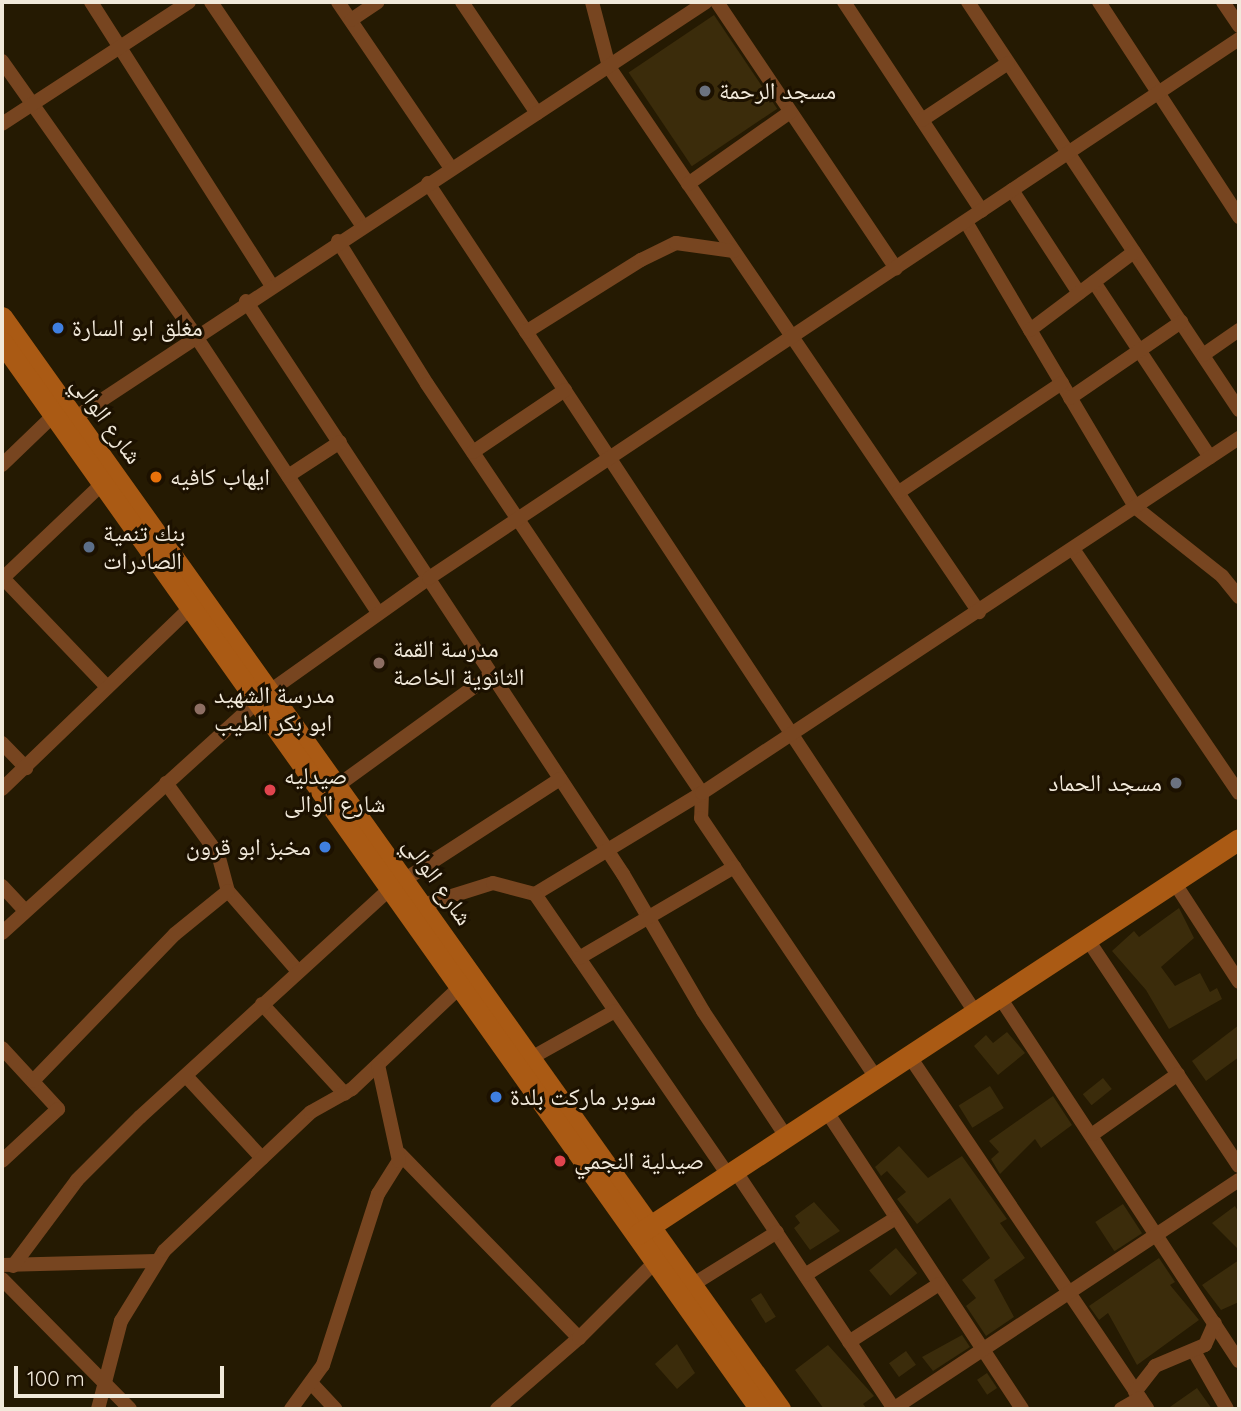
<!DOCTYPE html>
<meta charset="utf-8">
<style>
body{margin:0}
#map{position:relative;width:1241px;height:1411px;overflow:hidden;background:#251a02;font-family:Quicksand,"Noto Naskh Arabic",sans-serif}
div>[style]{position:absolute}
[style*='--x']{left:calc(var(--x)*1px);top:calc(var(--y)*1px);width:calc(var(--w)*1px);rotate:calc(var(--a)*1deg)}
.building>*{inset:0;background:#3b2c0b;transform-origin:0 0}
.street>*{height:14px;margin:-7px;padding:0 7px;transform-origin:7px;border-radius:7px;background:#774520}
.secondary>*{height:21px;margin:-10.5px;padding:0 10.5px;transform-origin:10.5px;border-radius:10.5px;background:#aa5a14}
.dots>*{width:19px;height:19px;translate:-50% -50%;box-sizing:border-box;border:4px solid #1c1100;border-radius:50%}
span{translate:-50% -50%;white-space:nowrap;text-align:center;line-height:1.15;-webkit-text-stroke:6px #1c1100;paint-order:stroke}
.poi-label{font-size:24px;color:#f1e9da}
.left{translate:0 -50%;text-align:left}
.right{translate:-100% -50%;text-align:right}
.street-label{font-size:24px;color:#f1e9da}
.frame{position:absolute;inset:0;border:4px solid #f1e9da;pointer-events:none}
.scale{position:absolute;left:14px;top:1366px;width:210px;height:32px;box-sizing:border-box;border:4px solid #f1e9da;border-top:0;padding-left:9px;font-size:21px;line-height:24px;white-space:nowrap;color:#f1e9da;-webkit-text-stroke:5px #1c1100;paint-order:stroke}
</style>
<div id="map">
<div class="building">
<div style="left:714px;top:15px;width:113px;height:103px;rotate:56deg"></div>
<div style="clip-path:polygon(1179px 908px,1194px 938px,1161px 967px,1175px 986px,1200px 973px,1210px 992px,1217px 988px,1222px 999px,1169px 1029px,1146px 990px,1112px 951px,1134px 931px,1139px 937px)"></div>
<div style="clip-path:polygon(1239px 1025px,1239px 1057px,1206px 1081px,1192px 1061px)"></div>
<div style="clip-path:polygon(1007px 1032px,1025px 1053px,998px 1075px,974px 1046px,986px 1035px,993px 1043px)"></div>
<div style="left:1103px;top:1078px;width:14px;height:26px;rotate:51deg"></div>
<div style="left:990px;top:1086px;width:26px;height:37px;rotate:58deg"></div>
<div style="clip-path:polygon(1053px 1096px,1072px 1125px,1041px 1148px,1035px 1139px,1000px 1174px,991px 1159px,999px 1152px,989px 1141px)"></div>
<div style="clip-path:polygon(899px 1146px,928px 1178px,962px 1156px,1007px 1219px,1000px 1223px,1025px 1258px,994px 1280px,1014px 1317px,986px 1336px,966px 1306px,976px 1298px,962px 1280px,990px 1258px,950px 1198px,917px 1224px,897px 1199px,906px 1192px,887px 1171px,881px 1176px,875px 1167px)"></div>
<div style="clip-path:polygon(814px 1202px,840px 1231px,810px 1250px,794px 1228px,800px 1223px,795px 1216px)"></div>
<div style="left:1123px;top:1204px;width:35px;height:33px;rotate:57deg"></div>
<div style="clip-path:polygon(1235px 1206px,1239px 1213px,1239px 1250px,1212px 1223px)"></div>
<div style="left:896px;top:1248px;width:33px;height:35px;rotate:50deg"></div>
<div style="clip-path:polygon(1159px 1258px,1175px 1282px,1170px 1285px,1199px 1320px,1137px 1365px,1108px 1313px,1099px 1320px,1089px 1306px)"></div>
<div style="clip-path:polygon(1239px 1260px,1239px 1302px,1221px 1310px,1202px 1285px)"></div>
<div style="left:761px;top:1293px;width:28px;height:12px;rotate:58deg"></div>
<div style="clip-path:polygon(962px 1335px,970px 1347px,933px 1371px,922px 1357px)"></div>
<div style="clip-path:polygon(677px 1344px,695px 1373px,677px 1389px,655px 1364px)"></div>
<div style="clip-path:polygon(828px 1345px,874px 1396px,863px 1404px,867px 1409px,824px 1409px,795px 1370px)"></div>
<div style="left:906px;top:1351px;width:17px;height:21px;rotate:54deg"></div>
<div style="left:987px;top:1373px;width:18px;height:12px;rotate:56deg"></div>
<div style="clip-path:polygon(1197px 1388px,1212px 1409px,1167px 1409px)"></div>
</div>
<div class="street">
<div style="--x:91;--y:2;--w:335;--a:57.5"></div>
<div style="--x:211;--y:2;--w:269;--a:55.9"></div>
<div style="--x:338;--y:2;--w:201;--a:55.8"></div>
<div style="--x:462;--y:2;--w:134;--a:56"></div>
<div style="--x:592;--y:2;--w:67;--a:75.3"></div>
<div style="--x:609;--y:67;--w:659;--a:55.83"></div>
<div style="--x:717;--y:2;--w:321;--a:56.1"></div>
<div style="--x:844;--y:2;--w:250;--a:56.6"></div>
<div style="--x:968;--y:2;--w:490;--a:56.4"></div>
<div style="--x:1099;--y:2;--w:257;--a:56.9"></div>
<div style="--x:1223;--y:2;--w:29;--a:56"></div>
<div style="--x:351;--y:20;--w:32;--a:-34"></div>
<div style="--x:2;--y:61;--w:335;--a:54.8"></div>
<div style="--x:195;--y:335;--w:333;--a:56.6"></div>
<div style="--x:922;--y:120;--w:103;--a:-33.5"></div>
<div style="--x:2;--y:124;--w:223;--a:-33.1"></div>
<div style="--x:428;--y:183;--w:993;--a:56.58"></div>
<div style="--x:688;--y:184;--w:125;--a:-35.2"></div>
<div style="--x:1012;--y:190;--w:123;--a:57"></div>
<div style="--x:966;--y:222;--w:331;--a:59.3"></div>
<div style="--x:1135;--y:507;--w:111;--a:38.4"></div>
<div style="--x:1222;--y:576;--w:27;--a:51"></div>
<div style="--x:338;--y:241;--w:168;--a:58.1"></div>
<div style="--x:427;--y:384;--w:493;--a:56.1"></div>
<div style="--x:702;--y:793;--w:25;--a:92"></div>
<div style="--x:701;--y:818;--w:315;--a:56"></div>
<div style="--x:1094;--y:282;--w:210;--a:56.5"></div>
<div style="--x:246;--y:301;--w:686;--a:56.66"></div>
<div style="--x:623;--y:874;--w:159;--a:59.7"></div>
<div style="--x:703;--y:1011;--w:152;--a:56.5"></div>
<div style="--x:1030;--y:330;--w:130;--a:-36.9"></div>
<div style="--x:526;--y:332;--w:136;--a:-32.1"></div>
<div style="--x:641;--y:260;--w:39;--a:-26"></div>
<div style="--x:676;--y:243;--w:58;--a:8"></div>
<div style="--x:1203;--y:355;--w:44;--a:-34.8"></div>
<div style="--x:1070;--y:398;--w:135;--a:-34.4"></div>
<div style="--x:67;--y:423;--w:765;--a:-33.38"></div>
<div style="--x:473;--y:452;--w:111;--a:-34"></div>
<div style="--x:2;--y:465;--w:71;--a:-43.9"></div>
<div style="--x:288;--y:476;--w:62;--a:-33.2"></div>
<div style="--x:899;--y:492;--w:196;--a:-33.8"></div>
<div style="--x:1073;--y:549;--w:295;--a:55.8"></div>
<div style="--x:2;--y:577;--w:151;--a:46.3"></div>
<div style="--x:3;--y:578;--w:137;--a:-43.5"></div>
<div style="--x:270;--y:691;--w:195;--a:-35.4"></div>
<div style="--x:429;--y:578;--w:973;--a:-33.64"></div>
<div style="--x:2;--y:743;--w:35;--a:46"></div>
<div style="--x:166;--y:783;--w:88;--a:53.8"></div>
<div style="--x:218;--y:854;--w:38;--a:75"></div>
<div style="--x:228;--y:891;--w:105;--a:48.9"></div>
<div style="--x:337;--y:786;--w:191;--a:-35.9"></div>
<div style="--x:2;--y:789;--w:261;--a:-43.9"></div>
<div style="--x:404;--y:880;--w:186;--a:-32.9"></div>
<div style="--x:1174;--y:882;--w:119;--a:57"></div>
<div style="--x:2;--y:886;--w:34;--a:47"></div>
<div style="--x:535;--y:894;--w:195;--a:-31.2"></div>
<div style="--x:702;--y:793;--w:644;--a:-33.47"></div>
<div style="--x:423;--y:905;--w:73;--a:-17.4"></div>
<div style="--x:493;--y:883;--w:43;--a:14.7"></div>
<div style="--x:535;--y:894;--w:342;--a:55.5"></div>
<div style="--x:2;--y:933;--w:344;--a:-42.2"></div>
<div style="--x:1086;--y:937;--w:275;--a:56.3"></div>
<div style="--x:579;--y:958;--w:180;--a:-30.4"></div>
<div style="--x:999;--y:996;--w:437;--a:56.7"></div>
<div style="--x:262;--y:1004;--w:122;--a:47.3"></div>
<div style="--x:2;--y:1048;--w:83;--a:47.4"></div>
<div style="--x:58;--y:1109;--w:76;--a:137.1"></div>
<div style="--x:910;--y:1057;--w:424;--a:56"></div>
<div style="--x:531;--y:1058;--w:96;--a:-29.2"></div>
<div style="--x:186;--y:1076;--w:112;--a:47.2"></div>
<div style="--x:33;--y:1081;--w:204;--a:-46"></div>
<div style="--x:175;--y:934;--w:68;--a:-39.1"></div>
<div style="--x:827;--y:1112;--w:355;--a:56.7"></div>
<div style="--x:1093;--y:1134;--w:104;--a:-35.2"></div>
<div style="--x:400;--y:1154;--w:257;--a:45.8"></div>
<div style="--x:736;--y:1172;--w:285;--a:56.3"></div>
<div style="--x:2;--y:1265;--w:154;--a:-1.5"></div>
<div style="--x:13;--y:1266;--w:107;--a:-53.3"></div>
<div style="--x:77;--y:1180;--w:89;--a:-45"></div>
<div style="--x:140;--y:1117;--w:340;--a:-42.4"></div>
<div style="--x:805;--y:1275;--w:107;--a:-32.1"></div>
<div style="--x:2;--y:1279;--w:182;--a:45.4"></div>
<div style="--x:692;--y:1285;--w:100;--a:-31.9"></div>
<div style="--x:849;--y:1342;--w:107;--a:-32.8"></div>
<div style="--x:1195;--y:1353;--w:64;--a:60.3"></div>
<div style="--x:313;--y:1385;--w:33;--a:47"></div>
<div style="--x:1135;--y:1392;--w:33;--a:-52"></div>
<div style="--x:1155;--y:1366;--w:54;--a:-22.8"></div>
<div style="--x:1205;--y:1345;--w:24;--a:-66"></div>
<div style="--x:98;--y:1409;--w:91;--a:-75.4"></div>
<div style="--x:121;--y:1321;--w:82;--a:-58.4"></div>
<div style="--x:164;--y:1251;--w:202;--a:-43.4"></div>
<div style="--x:311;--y:1112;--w:47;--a:-29.3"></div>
<div style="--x:352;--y:1089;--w:149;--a:-43.4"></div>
<div style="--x:291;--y:1409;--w:54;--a:-54"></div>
<div style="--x:323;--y:1365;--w:180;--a:-72.2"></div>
<div style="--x:378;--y:1194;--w:39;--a:-58"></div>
<div style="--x:399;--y:1161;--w:98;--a:-102.3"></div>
<div style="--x:497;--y:1409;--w:108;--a:-40.9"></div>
<div style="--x:579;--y:1338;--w:107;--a:-45"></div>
<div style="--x:893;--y:1409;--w:415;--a:-33.5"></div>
<div style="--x:1121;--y:1409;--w:22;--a:-30"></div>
</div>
<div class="secondary">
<div style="--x:2;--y:317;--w:1341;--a:54.53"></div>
<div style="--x:2;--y:342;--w:1309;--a:54.61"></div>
<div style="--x:638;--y:1234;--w:719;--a:-33.31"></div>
</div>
<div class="dots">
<div style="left:705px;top:91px;background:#6b7280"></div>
<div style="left:58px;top:328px;background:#3f7fe0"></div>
<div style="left:156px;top:477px;background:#e8710a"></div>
<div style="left:89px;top:547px;background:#5c6f8a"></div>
<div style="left:379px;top:663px;background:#8d6e63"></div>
<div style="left:200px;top:709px;background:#8d6e63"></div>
<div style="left:1176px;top:783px;background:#6b7280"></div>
<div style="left:270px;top:790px;background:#e0444e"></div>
<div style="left:325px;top:847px;background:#3f7fe0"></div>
<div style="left:496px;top:1097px;background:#3f7fe0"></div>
<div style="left:560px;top:1161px;background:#e0444e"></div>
</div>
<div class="poi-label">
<span class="left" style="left:719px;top:91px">مسجد الرحمة</span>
<span class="left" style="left:72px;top:328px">مغلق ابو السارة</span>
<span class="left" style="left:170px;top:477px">ايهاب كافيه</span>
<span class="left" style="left:103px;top:547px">بنك تنمية<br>الصادرات</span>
<span class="left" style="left:393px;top:663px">مدرسة القمة<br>الثانوية الخاصة</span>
<span class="left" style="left:214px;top:709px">مدرسة الشهيد<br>ابو بكر الطيب</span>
<span class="left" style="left:284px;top:790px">صيدليه<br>شارع الوالى</span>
<span class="right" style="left:1162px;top:783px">مسجد الحماد</span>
<span class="right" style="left:311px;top:847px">مخبز ابو قرون</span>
<span class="left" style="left:510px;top:1097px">سوبر ماركت بلدة</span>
<span class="left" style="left:574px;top:1161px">صيدلية النجمي</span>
</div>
<div class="street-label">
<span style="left:107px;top:420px;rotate:54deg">شارع الوالي</span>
<span style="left:438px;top:881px;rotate:55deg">شارع الوالي</span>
</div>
<div class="frame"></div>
<div class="scale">100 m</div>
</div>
